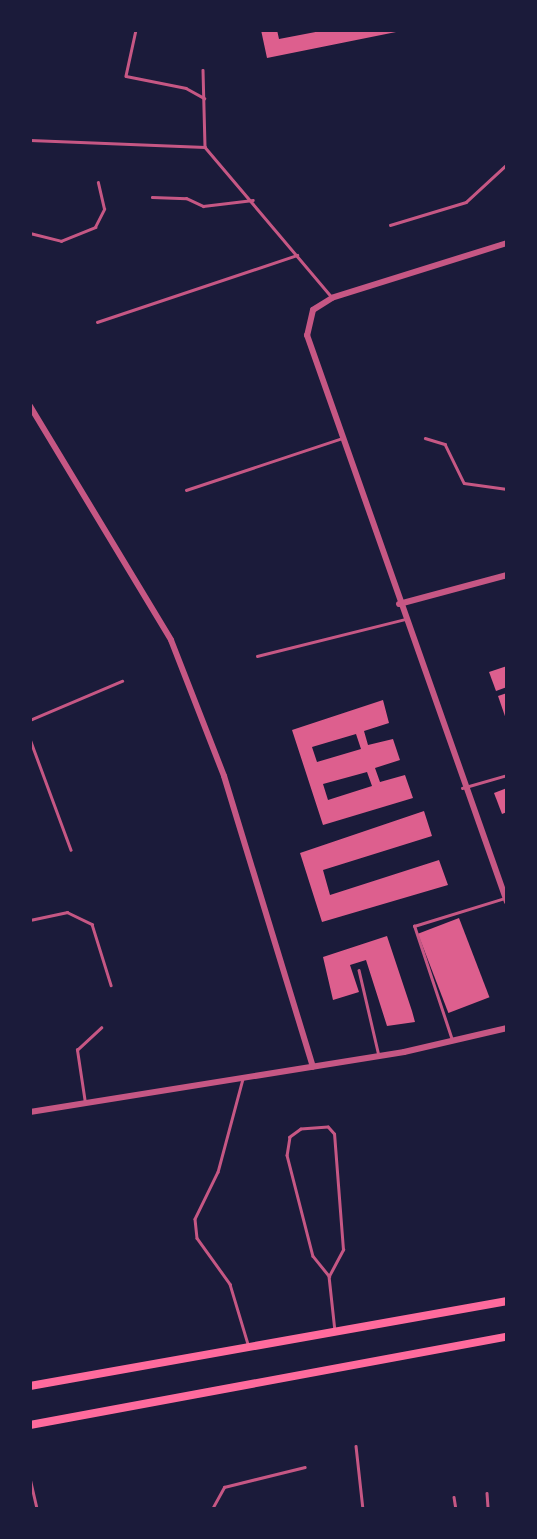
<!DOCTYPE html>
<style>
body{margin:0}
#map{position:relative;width:537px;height:1539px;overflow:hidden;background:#1b1b3a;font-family:"Space Grotesk",sans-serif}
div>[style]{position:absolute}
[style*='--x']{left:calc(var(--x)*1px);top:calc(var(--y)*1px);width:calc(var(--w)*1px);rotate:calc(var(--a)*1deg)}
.building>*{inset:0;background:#dd5f8e;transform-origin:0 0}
.service>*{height:2.5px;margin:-1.25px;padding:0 1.25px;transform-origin:1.25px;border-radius:1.25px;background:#c65784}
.minor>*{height:6px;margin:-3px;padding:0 3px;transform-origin:3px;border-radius:3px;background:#c65784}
.secondary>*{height:8px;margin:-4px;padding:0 4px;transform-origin:4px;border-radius:4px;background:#ff6b9d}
span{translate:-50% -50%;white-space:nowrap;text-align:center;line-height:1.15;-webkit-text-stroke:6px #1b1b3a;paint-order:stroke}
.frame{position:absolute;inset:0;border:32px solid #1b1b3a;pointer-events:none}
</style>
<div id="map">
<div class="building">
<div style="clip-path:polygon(261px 30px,277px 30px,279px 39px,326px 30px,401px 31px,267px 58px)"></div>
<div style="clip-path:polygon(507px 666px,507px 687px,496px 691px,489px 672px)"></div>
<div style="clip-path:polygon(507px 693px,507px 722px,498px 696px)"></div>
<div style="clip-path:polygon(evenodd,383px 700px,389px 723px,364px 731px,368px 745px,393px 739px,400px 760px,375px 768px,380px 782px,405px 775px,413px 798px,323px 825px,292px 730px,383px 700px,356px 734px,361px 749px,317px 762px,312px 747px,356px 734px,383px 700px,367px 772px,372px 786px,328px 800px,323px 784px,367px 772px)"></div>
<div style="clip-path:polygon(507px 788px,507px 812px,502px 814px,494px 793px)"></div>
<div style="clip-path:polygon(424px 811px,432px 836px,323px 870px,330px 895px,439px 860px,448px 885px,322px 922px,300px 853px)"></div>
<div style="left:459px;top:918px;width:85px;height:44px;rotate:69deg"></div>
<div style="clip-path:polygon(387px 936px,412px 1011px,415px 1022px,387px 1026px,366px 960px,350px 965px,359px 992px,333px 1000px,323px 957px)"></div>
</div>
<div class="service">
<div style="--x:136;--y:30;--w:47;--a:102.3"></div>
<div style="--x:126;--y:76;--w:61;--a:11.3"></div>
<div style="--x:186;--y:88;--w:21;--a:29"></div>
<div style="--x:203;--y:70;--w:77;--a:88.5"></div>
<div style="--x:30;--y:140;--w:175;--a:2.3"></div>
<div style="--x:205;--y:147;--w:195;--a:49.8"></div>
<div style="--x:152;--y:197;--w:34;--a:2"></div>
<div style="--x:186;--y:198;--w:19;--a:25"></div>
<div style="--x:203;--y:206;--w:50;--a:-6.8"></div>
<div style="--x:390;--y:225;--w:79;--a:-16.8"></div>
<div style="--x:466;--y:202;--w:56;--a:-42.8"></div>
<div style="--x:30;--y:233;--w:32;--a:14"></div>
<div style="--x:61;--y:241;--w:37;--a:-22"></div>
<div style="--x:95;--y:227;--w:20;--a:-63"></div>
<div style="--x:104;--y:209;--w:27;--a:-103"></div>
<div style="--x:97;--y:322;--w:211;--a:-18.5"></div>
<div style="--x:425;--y:438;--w:21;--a:17"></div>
<div style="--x:445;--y:444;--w:43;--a:64"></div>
<div style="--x:464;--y:483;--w:43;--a:7.9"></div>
<div style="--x:186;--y:490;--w:164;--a:-18.4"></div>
<div style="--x:257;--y:656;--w:153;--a:-14"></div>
<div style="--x:30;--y:720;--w:100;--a:-23"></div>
<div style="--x:30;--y:739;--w:118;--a:69.7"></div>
<div style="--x:462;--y:788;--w:47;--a:-16.1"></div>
<div style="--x:30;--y:920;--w:38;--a:-12"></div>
<div style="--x:67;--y:912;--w:28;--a:26"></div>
<div style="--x:92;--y:924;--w:64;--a:72.7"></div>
<div style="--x:359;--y:970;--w:88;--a:76.9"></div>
<div style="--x:452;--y:1040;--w:120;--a:-108.4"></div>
<div style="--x:414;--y:926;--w:95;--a:-17.1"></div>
<div style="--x:243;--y:1079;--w:96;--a:105"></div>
<div style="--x:218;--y:1172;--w:52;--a:116.1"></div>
<div style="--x:195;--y:1219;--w:19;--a:84"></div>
<div style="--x:197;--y:1238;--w:57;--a:54.3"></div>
<div style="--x:230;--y:1284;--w:63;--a:73.3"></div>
<div style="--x:85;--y:1103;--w:54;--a:-98.6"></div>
<div style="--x:77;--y:1050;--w:33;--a:-43"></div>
<div style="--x:329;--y:1276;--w:30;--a:-62"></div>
<div style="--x:343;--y:1250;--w:116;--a:-94.4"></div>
<div style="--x:334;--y:1134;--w:9;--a:-131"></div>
<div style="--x:328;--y:1127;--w:27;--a:176"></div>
<div style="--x:301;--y:1129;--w:14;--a:144"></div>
<div style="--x:290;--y:1137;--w:18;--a:99"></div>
<div style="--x:287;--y:1155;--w:104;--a:75.6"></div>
<div style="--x:313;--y:1256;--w:26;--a:51"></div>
<div style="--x:329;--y:1276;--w:55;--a:83.8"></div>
<div style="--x:356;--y:1446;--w:63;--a:83.7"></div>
<div style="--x:30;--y:1478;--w:32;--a:77"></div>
<div style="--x:487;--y:1493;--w:16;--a:86"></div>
<div style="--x:454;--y:1497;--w:12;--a:81"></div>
<div style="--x:212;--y:1509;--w:25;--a:-61"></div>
<div style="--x:224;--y:1487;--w:83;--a:-13.9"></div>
</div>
<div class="minor">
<div style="--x:507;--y:243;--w:183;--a:162.6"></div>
<div style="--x:332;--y:298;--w:22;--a:148"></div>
<div style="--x:313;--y:310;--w:26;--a:103"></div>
<div style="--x:307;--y:335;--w:601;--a:70.57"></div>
<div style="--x:30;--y:406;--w:273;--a:58.9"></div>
<div style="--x:171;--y:640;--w:146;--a:68.7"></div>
<div style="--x:224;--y:776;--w:304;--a:73"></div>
<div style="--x:399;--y:604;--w:112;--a:-15"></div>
<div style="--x:30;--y:1112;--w:379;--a:-9.1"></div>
<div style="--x:404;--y:1052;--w:106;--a:-13.1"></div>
</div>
<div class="secondary">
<div style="--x:30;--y:1386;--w:485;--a:-10.1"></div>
<div style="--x:30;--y:1425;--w:485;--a:-10.5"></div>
</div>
<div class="frame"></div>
</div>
